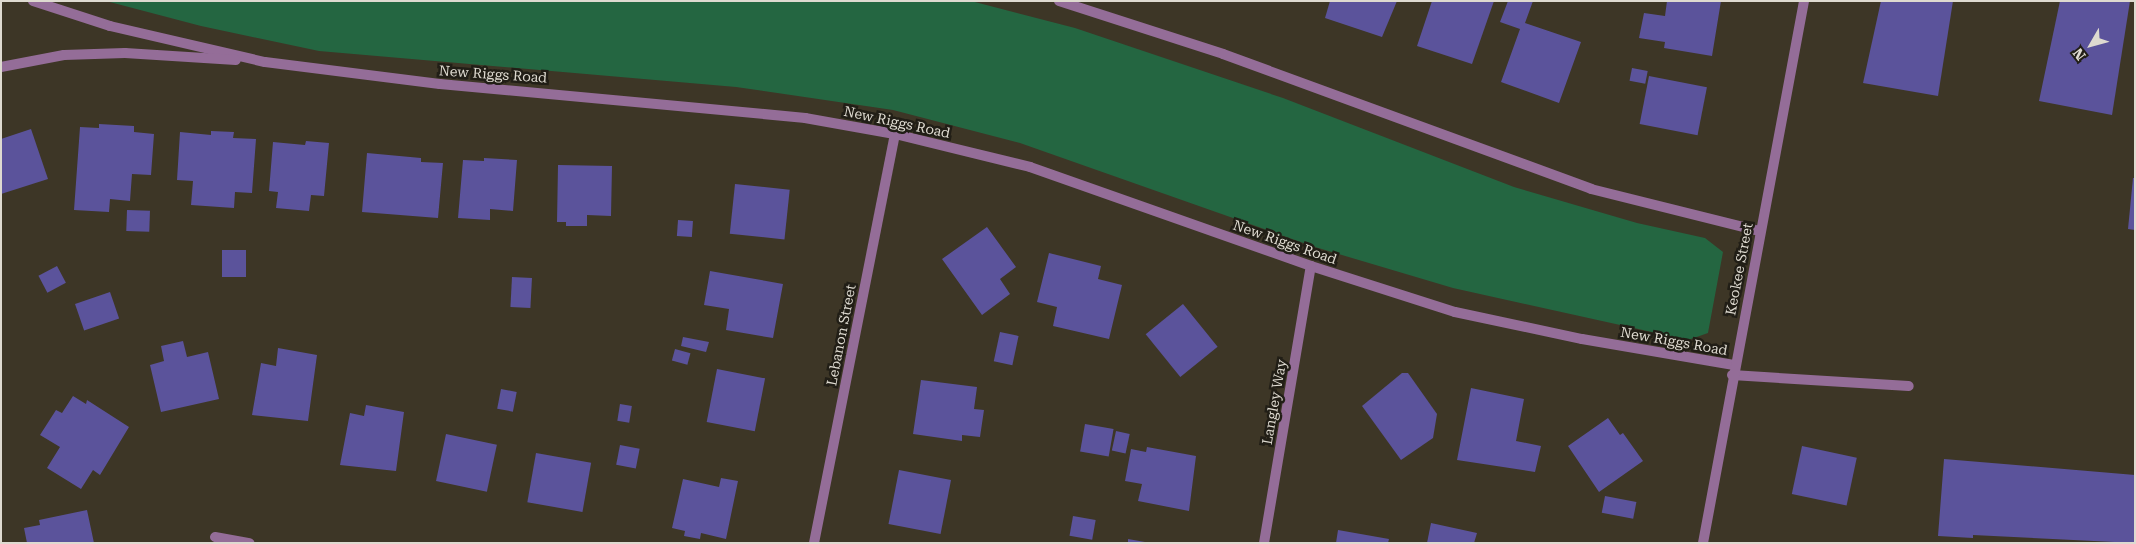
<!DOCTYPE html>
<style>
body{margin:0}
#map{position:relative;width:2136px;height:544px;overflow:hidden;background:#3d3626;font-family:"Roboto Serif",serif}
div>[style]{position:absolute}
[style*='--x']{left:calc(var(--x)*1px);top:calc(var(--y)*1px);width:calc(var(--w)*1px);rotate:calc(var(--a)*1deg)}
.green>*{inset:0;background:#246641}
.building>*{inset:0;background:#5b539b;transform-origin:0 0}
.lane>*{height:10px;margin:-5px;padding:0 5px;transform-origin:5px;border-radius:5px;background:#946d98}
.street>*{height:10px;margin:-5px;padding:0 5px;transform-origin:5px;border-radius:5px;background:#946d98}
span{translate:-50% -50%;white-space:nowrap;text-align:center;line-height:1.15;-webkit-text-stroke:5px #211e16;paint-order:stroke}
.street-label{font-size:14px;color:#dedad0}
.frame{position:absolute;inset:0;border:2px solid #dedad0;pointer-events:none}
.north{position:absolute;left:2066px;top:20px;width:50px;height:50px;-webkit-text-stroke:4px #211e16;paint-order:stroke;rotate:232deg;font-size:14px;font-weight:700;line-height:20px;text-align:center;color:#dedad0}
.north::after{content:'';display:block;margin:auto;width:18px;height:22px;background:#dedad0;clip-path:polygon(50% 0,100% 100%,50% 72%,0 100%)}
</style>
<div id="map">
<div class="green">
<div style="clip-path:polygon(106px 1px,971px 1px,1075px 28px,1283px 98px,1514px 187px,1637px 223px,1705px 238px,1723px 252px,1708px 333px,1688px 340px,1453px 288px,1315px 247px,1020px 143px,893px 110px,736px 87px,319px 51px,201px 26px)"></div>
</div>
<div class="building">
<div style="clip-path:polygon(1330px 1px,1397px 1px,1382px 37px,1325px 18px)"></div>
<div style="clip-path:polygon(1432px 1px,1494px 1px,1472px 64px,1417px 46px)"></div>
<div style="clip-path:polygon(1508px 1px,1533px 1px,1525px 23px,1581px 42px,1559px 103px,1501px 82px,1520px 29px,1500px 22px)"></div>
<div style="clip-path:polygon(1667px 1px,1721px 1px,1712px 56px,1664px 48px,1665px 42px,1639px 38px,1644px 13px,1665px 16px)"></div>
<div style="clip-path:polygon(1881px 1px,1953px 1px,1938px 96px,1863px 83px)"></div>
<div style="clip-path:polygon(2060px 1px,2130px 1px,2112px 115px,2039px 101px)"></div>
<div style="left:1632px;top:68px;width:16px;height:13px;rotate:11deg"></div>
<div style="left:1649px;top:76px;width:59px;height:49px;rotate:11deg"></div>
<div style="clip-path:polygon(99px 124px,134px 126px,134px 132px,154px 134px,151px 175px,132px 174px,130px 201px,110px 199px,109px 212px,74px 210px,80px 127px,99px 128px)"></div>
<div style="clip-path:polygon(31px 129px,48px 179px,1px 194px,1px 139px)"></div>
<div style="clip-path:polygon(211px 131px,234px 132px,233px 138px,256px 139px,252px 193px,235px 192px,234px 208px,191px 205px,193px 181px,177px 180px,180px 132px,211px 135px)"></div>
<div style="clip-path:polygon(306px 141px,329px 143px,324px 196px,311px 195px,309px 211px,276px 208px,278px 192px,269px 191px,273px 142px,305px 145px)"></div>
<div style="clip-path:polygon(367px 153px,421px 158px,421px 162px,443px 163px,438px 218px,362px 212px)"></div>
<div style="clip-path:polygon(484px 158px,517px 160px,513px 211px,490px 209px,490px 220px,458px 218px,463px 160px,484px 161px)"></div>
<div style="clip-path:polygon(558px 165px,612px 166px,611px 216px,587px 215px,587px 226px,566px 226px,566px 222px,557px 222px)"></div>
<div style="clip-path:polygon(2133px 178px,2135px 178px,2135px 230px,2128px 229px)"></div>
<div style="left:735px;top:184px;width:55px;height:50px;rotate:6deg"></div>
<div style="left:127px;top:210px;width:23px;height:21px;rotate:2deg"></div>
<div style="left:678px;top:220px;width:15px;height:16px;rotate:4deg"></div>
<div style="clip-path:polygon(987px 227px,1016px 267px,1000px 279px,1010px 294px,982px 315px,942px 259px)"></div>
<div style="left:222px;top:250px;width:24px;height:27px"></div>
<div style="clip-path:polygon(1049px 253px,1101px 266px,1098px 279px,1122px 285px,1109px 339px,1053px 326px,1057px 307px,1037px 302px)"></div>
<div style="left:57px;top:266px;width:19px;height:21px;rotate:62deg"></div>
<div style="clip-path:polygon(710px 271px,783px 284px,773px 338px,726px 330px,729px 309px,704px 305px)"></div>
<div style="left:512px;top:277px;width:20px;height:30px;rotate:3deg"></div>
<div style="left:110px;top:292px;width:28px;height:37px;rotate:71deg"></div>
<div style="left:1183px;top:304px;width:55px;height:48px;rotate:51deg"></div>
<div style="left:1000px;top:332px;width:19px;height:30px;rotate:12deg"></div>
<div style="clip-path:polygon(683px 337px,709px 342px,706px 352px,681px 346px)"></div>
<div style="clip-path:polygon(183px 341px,187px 357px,208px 352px,219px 399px,161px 412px,150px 365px,164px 361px,161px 346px)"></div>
<div style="clip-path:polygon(278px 348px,317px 355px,308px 421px,252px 415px,261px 363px,276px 366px)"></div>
<div style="left:675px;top:349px;width:16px;height:12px;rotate:15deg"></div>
<div style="left:717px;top:369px;width:49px;height:54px;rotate:11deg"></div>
<div style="clip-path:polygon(1402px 373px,1408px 373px,1437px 414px,1433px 438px,1401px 460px,1362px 406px)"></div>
<div style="clip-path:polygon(921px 380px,977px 387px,974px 409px,984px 410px,980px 437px,962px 435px,962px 441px,913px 434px)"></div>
<div style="clip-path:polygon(1471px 388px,1524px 399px,1516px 441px,1541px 446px,1535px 472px,1457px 460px)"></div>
<div style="left:501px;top:389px;width:16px;height:20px;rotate:11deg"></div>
<div style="clip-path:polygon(73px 396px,86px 404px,87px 400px,129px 427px,100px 475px,93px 470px,81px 489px,47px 468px,60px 447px,40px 435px,56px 410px,62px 413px)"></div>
<div style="left:620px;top:404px;width:12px;height:17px;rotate:9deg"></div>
<div style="clip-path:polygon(366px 405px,404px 412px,396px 471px,340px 465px,350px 413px,364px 416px)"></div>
<div style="clip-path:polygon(1608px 418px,1620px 435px,1623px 433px,1643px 461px,1599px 492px,1568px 446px)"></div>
<div style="left:1085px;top:424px;width:29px;height:28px;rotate:10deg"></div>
<div style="left:1116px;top:431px;width:14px;height:20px;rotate:12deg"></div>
<div style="left:446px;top:434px;width:52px;height:48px;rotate:12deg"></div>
<div style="left:620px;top:445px;width:20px;height:20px;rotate:11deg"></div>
<div style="left:1802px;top:446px;width:56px;height:49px;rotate:12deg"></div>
<div style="clip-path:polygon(1147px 447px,1196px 456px,1189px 511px,1138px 501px,1142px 484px,1125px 481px,1131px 449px,1146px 452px)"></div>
<div style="left:536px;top:453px;width:56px;height:50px;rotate:10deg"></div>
<div style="clip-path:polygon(1944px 459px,2135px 475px,2135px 543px,1973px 535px,1973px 538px,1938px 536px)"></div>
<div style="left:899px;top:470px;width:53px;height:55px;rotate:11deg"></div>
<div style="clip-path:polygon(721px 478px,738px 481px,726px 539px,701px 533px,700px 539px,684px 536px,685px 531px,672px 528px,683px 479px,719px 487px)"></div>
<div style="left:1605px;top:496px;width:32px;height:17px;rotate:11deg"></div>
<div style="clip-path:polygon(87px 510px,94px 543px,27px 543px,24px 528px,40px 525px,39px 520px)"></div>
<div style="left:1073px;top:516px;width:23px;height:20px;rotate:10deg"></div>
<div style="clip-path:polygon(1431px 523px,1477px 533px,1474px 543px,1427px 543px)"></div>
<div style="clip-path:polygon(1338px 530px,1389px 539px,1388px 543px,1336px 543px)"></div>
<div style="clip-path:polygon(1128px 539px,1145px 542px,1145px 543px,1128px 543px)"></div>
</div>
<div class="lane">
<div style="--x:1732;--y:375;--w:177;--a:3.6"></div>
</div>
<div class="street">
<div style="--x:33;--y:1;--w:81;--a:18"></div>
<div style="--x:110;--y:26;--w:159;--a:13.1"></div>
<div style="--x:265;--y:62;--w:176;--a:7.2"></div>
<div style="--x:440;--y:84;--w:367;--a:5.3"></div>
<div style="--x:805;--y:118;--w:91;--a:10.1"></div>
<div style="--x:895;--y:134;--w:139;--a:13.7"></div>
<div style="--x:1030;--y:167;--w:298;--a:19.4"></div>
<div style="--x:1311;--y:266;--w:151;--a:17.7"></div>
<div style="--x:1455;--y:312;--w:130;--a:12"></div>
<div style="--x:1582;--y:339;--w:154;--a:9.7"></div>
<div style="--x:1059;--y:1;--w:172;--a:17.9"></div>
<div style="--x:1223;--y:54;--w:392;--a:20.1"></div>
<div style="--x:1591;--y:189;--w:174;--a:14"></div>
<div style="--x:1;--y:67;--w:64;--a:-10.8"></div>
<div style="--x:64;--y:55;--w:61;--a:-1.9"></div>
<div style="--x:125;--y:53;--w:111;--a:3.6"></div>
<div style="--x:215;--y:537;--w:35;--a:10"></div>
<div style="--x:814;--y:543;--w:417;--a:-78.8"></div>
<div style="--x:1264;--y:543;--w:281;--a:-80.4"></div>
<div style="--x:1703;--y:543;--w:551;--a:-79.44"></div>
</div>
<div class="street-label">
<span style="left:493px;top:74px;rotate:4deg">New Riggs Road</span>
<span style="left:897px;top:122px;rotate:12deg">New Riggs Road</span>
<span style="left:1285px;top:242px;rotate:19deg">New Riggs Road</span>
<span style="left:1739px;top:269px;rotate:-79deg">Keokee Street</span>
<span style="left:841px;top:335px;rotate:-79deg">Lebanon Street</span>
<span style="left:1674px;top:341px;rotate:10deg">New Riggs Road</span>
<span style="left:1274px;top:402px;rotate:-80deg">Langley Way</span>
</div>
<div class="frame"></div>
<div class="north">N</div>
</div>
